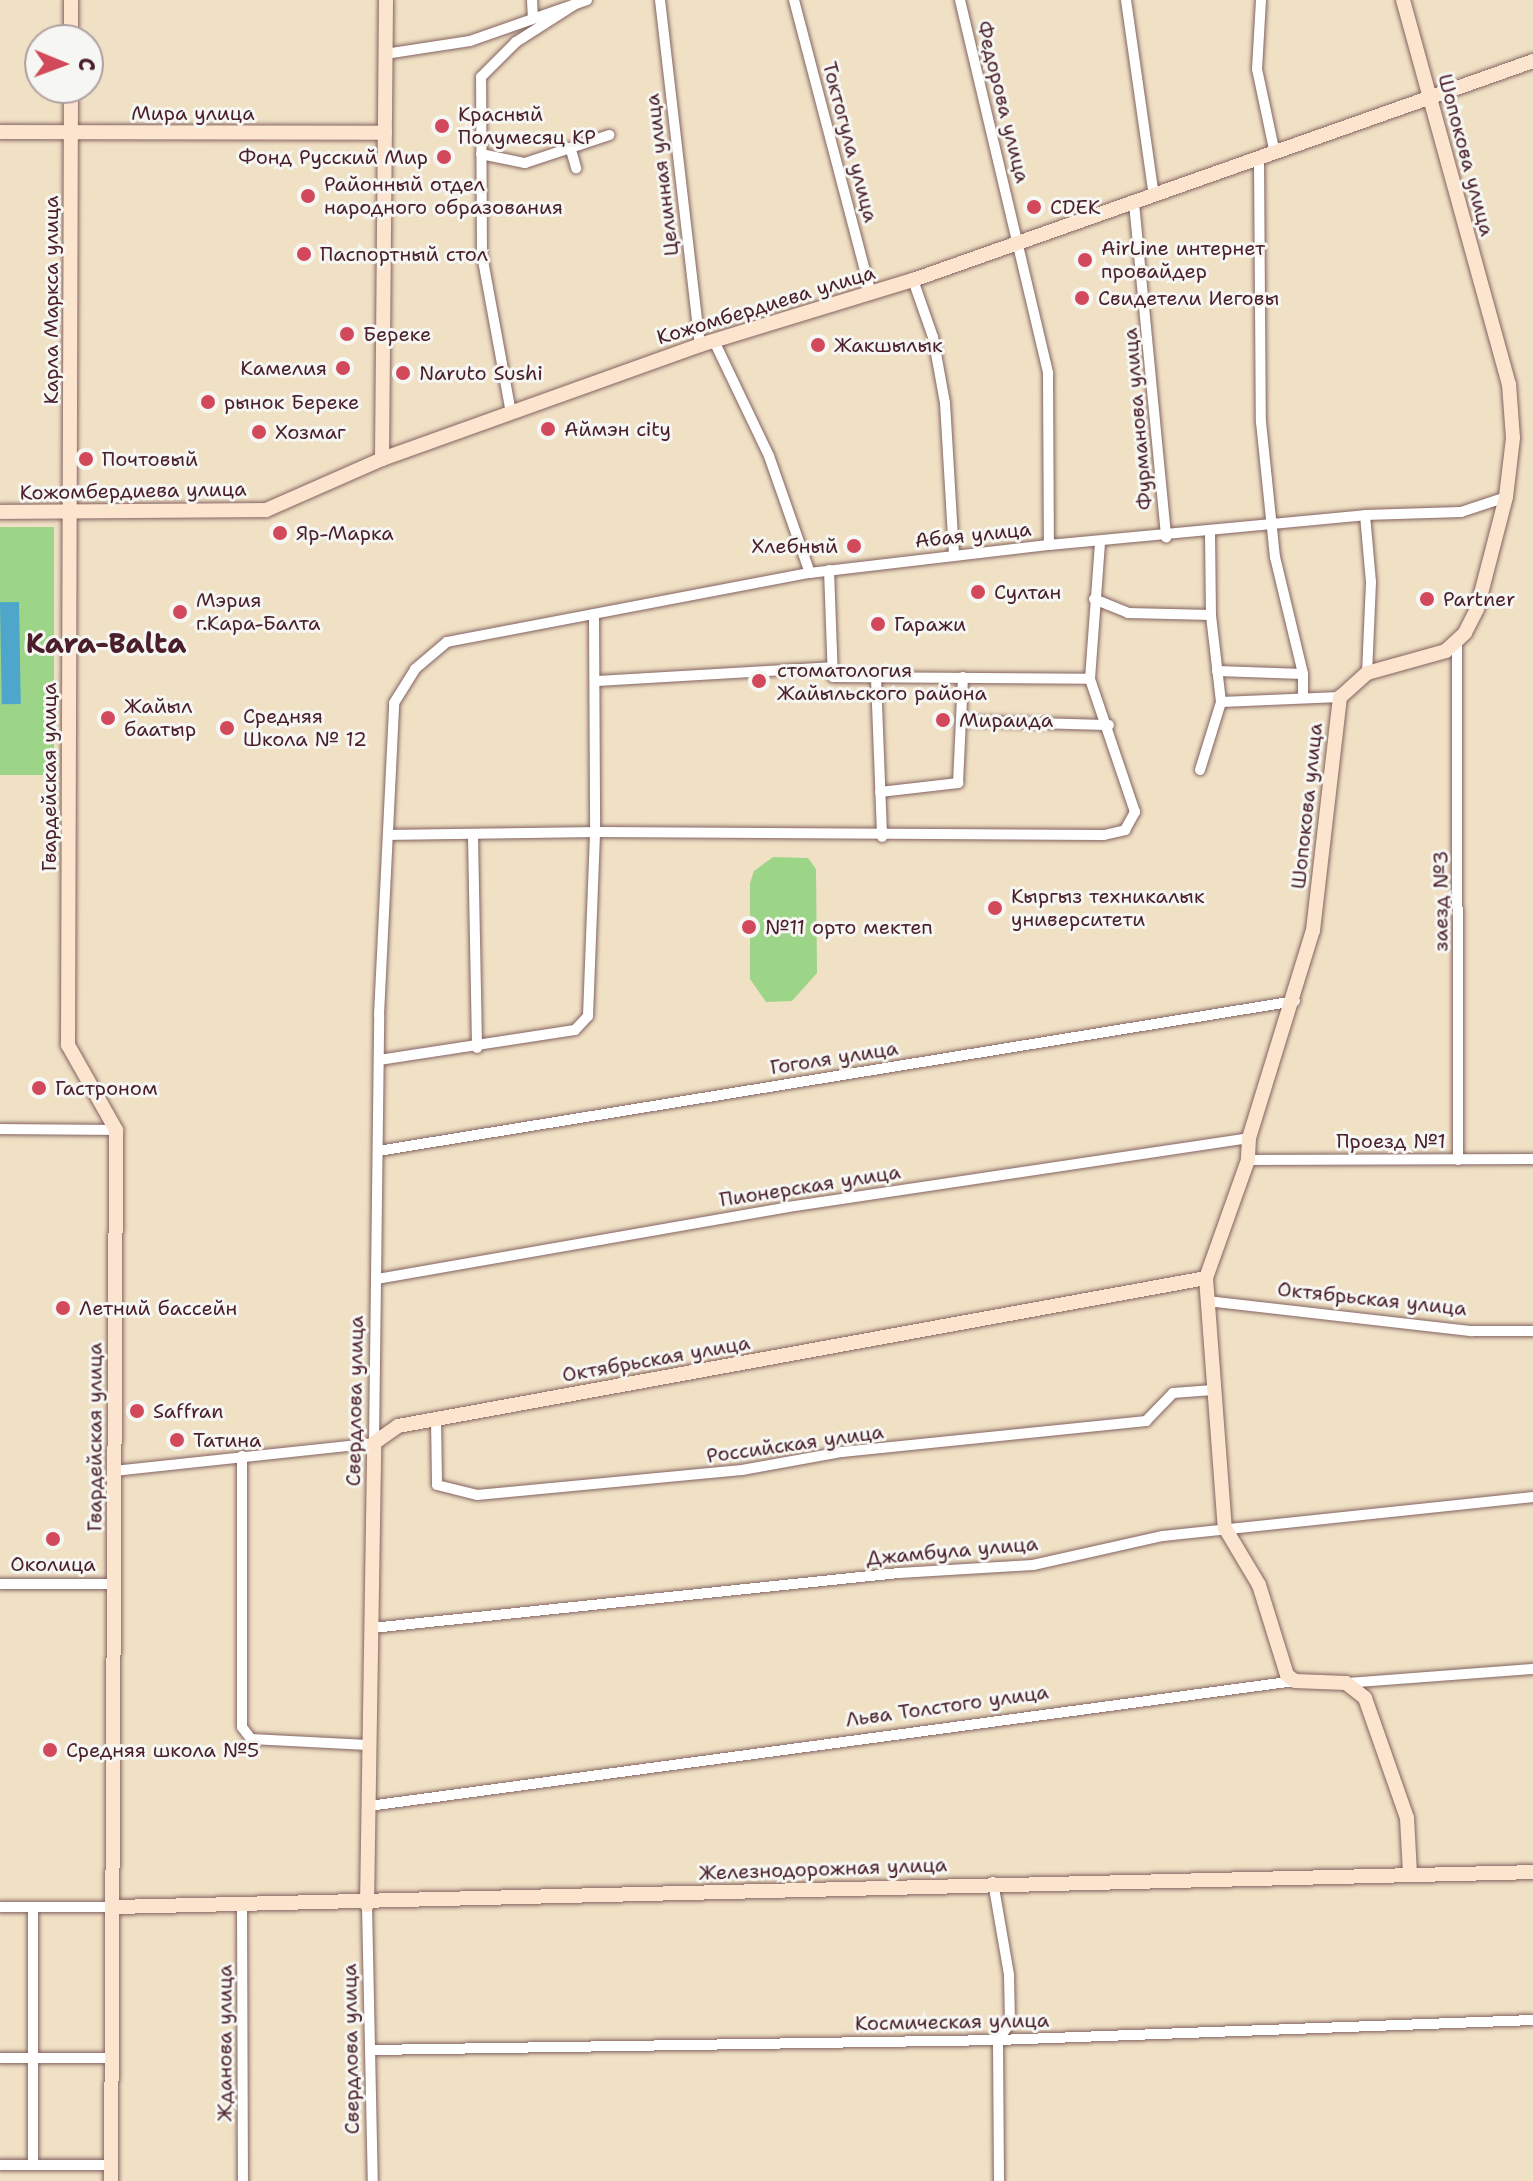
<!DOCTYPE html>
<meta charset="utf-8">
<style>
body{margin:0}
#map{position:relative;width:1533px;height:2181px;overflow:hidden;background:#f0e1c5;font-family:"Shantell Sans",sans-serif}
div>[style]{position:absolute}
[style*='--x']{left:calc(var(--x)*1px);top:calc(var(--y)*1px);width:calc(var(--w)*1px);rotate:calc(var(--a)*1deg)}
.green>*{inset:0;background:#9dd588;transform-origin:0 0}
.water>*{inset:0;background:#4ea6cb;transform-origin:0 0}
.roads{filter:drop-shadow(0 0 2px #846361) drop-shadow(0 0 2px #846361)}
.street>*{height:10px;margin:-5px;padding:0 5px;transform-origin:5px;border-radius:5px;background:#fff}
.secondary>*{height:14px;margin:-7px;padding:0 7px;transform-origin:7px;border-radius:7px;background:#fce5cf}
.dots>*{width:22px;height:22px;translate:-50% -50%;box-sizing:border-box;border:4px solid #f6f6f2;border-radius:50%}
span{translate:-50% -50%;white-space:nowrap;text-align:center;line-height:1.15;-webkit-text-stroke:6px #f6f6f2;paint-order:stroke}
.street-label{font-size:20px;color:#4a1f2b}
.poi-label{font-size:20px;color:#4a1f2b}
.left{translate:0 -50%;text-align:left}
.right{translate:-100% -50%;text-align:right}
.district-label{font-size:28px;color:#4a1f2b;font-weight:700}
.north{position:absolute;left:24px;top:24px;width:80px;height:80px;box-sizing:border-box;background:#f6f6f2;border:2px solid #b1a0a2;border-radius:50%;rotate:91deg;font-size:22px;font-weight:700;line-height:32px;text-align:center;color:#4a1f2b}
.north::after{content:'';display:block;margin:auto;width:28px;height:36px;background:#d1495b;clip-path:polygon(50% 0,100% 100%,50% 72%,0 100%)}
</style>
<div id="map">
<div class="green">
<div style="left:0;top:527px;width:54px;height:248px"></div>
<div style="clip-path:polygon(773px 857px,808px 858px,816px 869px,817px 973px,792px 1001px,766px 1002px,750px 979px,750px 883px,754px 871px)"></div>
</div>
<div class="water">
<div style="left:19px;top:602px;width:102px;height:19px;rotate:89deg"></div>
</div>
<div class="roads">
<div class="street">
<div style="--x:532;--y:0;--w:17;--a:87"></div>
<div style="--x:660;--y:0;--w:347;--a:83.4"></div>
<div style="--x:794;--y:0;--w:303;--a:75.3"></div>
<div style="--x:960;--y:0;--w:383;--a:76.7"></div>
<div style="--x:1048;--y:373;--w:172;--a:89.7"></div>
<div style="--x:1126;--y:0;--w:198;--a:81.9"></div>
<div style="--x:1261;--y:0;--w:69;--a:93.3"></div>
<div style="--x:1257;--y:69;--w:87;--a:78"></div>
<div style="--x:385;--y:54;--w:86;--a:-8.7"></div>
<div style="--x:470;--y:41;--w:124;--a:-19.3"></div>
<div style="--x:571;--y:150;--w:19;--a:74"></div>
<div style="--x:481;--y:154;--w:45;--a:11.6"></div>
<div style="--x:525;--y:163;--w:89;--a:-18.4"></div>
<div style="--x:1259;--y:160;--w:262;--a:89.6"></div>
<div style="--x:1261;--y:422;--w:136;--a:84.1"></div>
<div style="--x:1275;--y:557;--w:120;--a:76.5"></div>
<div style="--x:1303;--y:674;--w:21;--a:90"></div>
<div style="--x:1134;--y:203;--w:336;--a:84.5"></div>
<div style="--x:913;--y:280;--w:60;--a:70.7"></div>
<div style="--x:933;--y:337;--w:67;--a:79.7"></div>
<div style="--x:945;--y:403;--w:151;--a:86.6"></div>
<div style="--x:714;--y:341;--w:127;--a:64.4"></div>
<div style="--x:769;--y:456;--w:124;--a:70.7"></div>
<div style="--x:511;--y:413;--w:161;--a:-100.4"></div>
<div style="--x:482;--y:255;--w:178;--a:-90.3"></div>
<div style="--x:481;--y:77;--w:49;--a:-45"></div>
<div style="--x:516;--y:42;--w:72;--a:-32.6"></div>
<div style="--x:1365;--y:515;--w:67;--a:84.9"></div>
<div style="--x:1371;--y:582;--w:91;--a:92.5"></div>
<div style="--x:829;--y:570;--w:107;--a:87.9"></div>
<div style="--x:833;--y:677;--w:257;--a:0.4"></div>
<div style="--x:1094;--y:599;--w:37;--a:22"></div>
<div style="--x:1128;--y:613;--w:83;--a:1.4"></div>
<div style="--x:594;--y:614;--w:218;--a:89.7"></div>
<div style="--x:595;--y:832;--w:509;--a:0.34"></div>
<div style="--x:1104;--y:835;--w:22;--a:-13"></div>
<div style="--x:1125;--y:830;--w:21;--a:-61"></div>
<div style="--x:1135;--y:812;--w:140;--a:-108.7"></div>
<div style="--x:1090;--y:679;--w:137;--a:-85.8"></div>
<div style="--x:1457;--y:643;--w:517;--a:89.89"></div>
<div style="--x:1217;--y:671;--w:86;--a:2"></div>
<div style="--x:876;--y:678;--w:159;--a:87.8"></div>
<div style="--x:598;--y:681;--w:233;--a:-3.4"></div>
<div style="--x:1221;--y:702;--w:119;--a:-2.4"></div>
<div style="--x:962;--y:721;--w:147;--a:1.6"></div>
<div style="--x:1200;--y:770;--w:71;--a:-72.8"></div>
<div style="--x:1221;--y:702;--w:88;--a:-96.6"></div>
<div style="--x:1211;--y:615;--w:82;--a:-90.7"></div>
<div style="--x:880;--y:792;--w:79;--a:-6.6"></div>
<div style="--x:958;--y:783;--w:106;--a:-87.3"></div>
<div style="--x:473;--y:836;--w:212;--a:88.9"></div>
<div style="--x:379;--y:1060;--w:198;--a:-8.7"></div>
<div style="--x:575;--y:1030;--w:19;--a:-47"></div>
<div style="--x:588;--y:1016;--w:184;--a:-87.8"></div>
<div style="--x:595;--y:832;--w:207;--a:179.2"></div>
<div style="--x:0;--y:1129;--w:116;--a:0.5"></div>
<div style="--x:378;--y:1151;--w:929;--a:-9.29"></div>
<div style="--x:1248;--y:1160;--w:285;--a:-0.2"></div>
<div style="--x:377;--y:1279;--w:417;--a:-9.9"></div>
<div style="--x:788;--y:1207;--w:466;--a:-8.5"></div>
<div style="--x:1207;--y:1301;--w:267;--a:6.5"></div>
<div style="--x:1472;--y:1331;--w:61;--a:0"></div>
<div style="--x:436;--y:1419;--w:66;--a:89.1"></div>
<div style="--x:437;--y:1485;--w:41;--a:14"></div>
<div style="--x:477;--y:1495;--w:266;--a:-5.4"></div>
<div style="--x:742;--y:1470;--w:102;--a:-10.2"></div>
<div style="--x:842;--y:1452;--w:306;--a:-5.8"></div>
<div style="--x:1146;--y:1421;--w:39;--a:-46"></div>
<div style="--x:1173;--y:1393;--w:40;--a:-4.3"></div>
<div style="--x:242;--y:1456;--w:271;--a:90"></div>
<div style="--x:242;--y:1727;--w:15;--a:53"></div>
<div style="--x:251;--y:1739;--w:117;--a:2.9"></div>
<div style="--x:114;--y:1471;--w:262;--a:-6.1"></div>
<div style="--x:374;--y:1443;--w:428;--a:-89.3"></div>
<div style="--x:379;--y:1015;--w:312;--a:-87.2"></div>
<div style="--x:394;--y:703;--w:40;--a:-58"></div>
<div style="--x:415;--y:669;--w:42;--a:-40.2"></div>
<div style="--x:447;--y:642;--w:369;--a:-10.8"></div>
<div style="--x:810;--y:573;--w:241;--a:-6.7"></div>
<div style="--x:1049;--y:545;--w:317;--a:-5.4"></div>
<div style="--x:1365;--y:515;--w:96;--a:-1.8"></div>
<div style="--x:1461;--y:512;--w:47;--a:-18.4"></div>
<div style="--x:0;--y:1584;--w:115;--a:0"></div>
<div style="--x:372;--y:1628;--w:530;--a:-5.96"></div>
<div style="--x:899;--y:1573;--w:134;--a:-3.4"></div>
<div style="--x:1033;--y:1565;--w:133;--a:-12.6"></div>
<div style="--x:1163;--y:1536;--w:372;--a:-6"></div>
<div style="--x:1346;--y:1683;--w:188;--a:-4.3"></div>
<div style="--x:369;--y:1806;--w:934;--a:-7.69"></div>
<div style="--x:993;--y:1882;--w:94;--a:80.2"></div>
<div style="--x:1009;--y:1975;--w:48;--a:88.8"></div>
<div style="--x:1010;--y:2023;--w:21;--a:125"></div>
<div style="--x:998;--y:2040;--w:141;--a:89.6"></div>
<div style="--x:242;--y:1905;--w:276;--a:89.8"></div>
<div style="--x:367;--y:1905;--w:276;--a:88.8"></div>
<div style="--x:0;--y:1907;--w:115;--a:0"></div>
<div style="--x:371;--y:2050;--w:627;--a:-0.91"></div>
<div style="--x:998;--y:2040;--w:535;--a:-2.14"></div>
<div style="--x:0;--y:2058;--w:113;--a:0"></div>
<div style="--x:0;--y:2165;--w:111;--a:0"></div>
<div style="--x:33;--y:2165;--w:258;--a:-90"></div>
</div>
<div class="secondary">
<div style="--x:71;--y:0;--w:40;--a:90"></div>
<div style="--x:1403;--y:0;--w:398;--a:74.6"></div>
<div style="--x:1509;--y:384;--w:54;--a:85.8"></div>
<div style="--x:1513;--y:438;--w:59;--a:96.8"></div>
<div style="--x:1506;--y:497;--w:116;--a:104.5"></div>
<div style="--x:1477;--y:609;--w:27;--a:117"></div>
<div style="--x:1465;--y:633;--w:26;--a:137"></div>
<div style="--x:1446;--y:651;--w:82;--a:164.4"></div>
<div style="--x:1367;--y:673;--w:36;--a:138"></div>
<div style="--x:1340;--y:697;--w:235;--a:96.6"></div>
<div style="--x:1313;--y:930;--w:218;--a:107.1"></div>
<div style="--x:1249;--y:1138;--w:22;--a:93"></div>
<div style="--x:1248;--y:1160;--w:125;--a:109.6"></div>
<div style="--x:1206;--y:1278;--w:251;--a:85.7"></div>
<div style="--x:1225;--y:1528;--w:66;--a:59.2"></div>
<div style="--x:1259;--y:1585;--w:94;--a:72.7"></div>
<div style="--x:1287;--y:1675;--w:10;--a:37"></div>
<div style="--x:1295;--y:1681;--w:51;--a:2.2"></div>
<div style="--x:1346;--y:1683;--w:24;--a:38"></div>
<div style="--x:1365;--y:1698;--w:127;--a:70.7"></div>
<div style="--x:1407;--y:1818;--w:56;--a:86.9"></div>
<div style="--x:71;--y:88;--w:957;--a:90.18"></div>
<div style="--x:68;--y:1045;--w:98;--a:60.5"></div>
<div style="--x:116;--y:1130;--w:1051;--a:90.27"></div>
<div style="--x:0;--y:132;--w:385;--a:0.1"></div>
<div style="--x:382;--y:459;--w:459;--a:-89.5"></div>
<div style="--x:0;--y:512;--w:266;--a:-0.4"></div>
<div style="--x:266;--y:510;--w:127;--a:-23.7"></div>
<div style="--x:382;--y:459;--w:338;--a:-19.7"></div>
<div style="--x:700;--y:345;--w:223;--a:-17"></div>
<div style="--x:913;--y:280;--w:658;--a:-19.45"></div>
<div style="--x:367;--y:1905;--w:462;--a:-89.1"></div>
<div style="--x:374;--y:1443;--w:29;--a:-35"></div>
<div style="--x:398;--y:1426;--w:821;--a:-10.38"></div>
<div style="--x:115;--y:1907;--w:1418;--a:-1.41"></div>
</div>
</div>
<div class="dots">
<div style="left:442px;top:126px;background:#d1495b"></div>
<div style="left:444px;top:157px;background:#d1495b"></div>
<div style="left:308px;top:196px;background:#d1495b"></div>
<div style="left:1034px;top:207px;background:#d1495b"></div>
<div style="left:304px;top:254px;background:#d1495b"></div>
<div style="left:1085px;top:260px;background:#d1495b"></div>
<div style="left:1082px;top:298px;background:#d1495b"></div>
<div style="left:347px;top:334px;background:#d1495b"></div>
<div style="left:818px;top:345px;background:#d1495b"></div>
<div style="left:343px;top:368px;background:#d1495b"></div>
<div style="left:403px;top:373px;background:#d1495b"></div>
<div style="left:208px;top:402px;background:#d1495b"></div>
<div style="left:548px;top:429px;background:#d1495b"></div>
<div style="left:259px;top:432px;background:#d1495b"></div>
<div style="left:86px;top:459px;background:#d1495b"></div>
<div style="left:280px;top:533px;background:#d1495b"></div>
<div style="left:854px;top:546px;background:#d1495b"></div>
<div style="left:978px;top:592px;background:#d1495b"></div>
<div style="left:1427px;top:599px;background:#d1495b"></div>
<div style="left:180px;top:612px;background:#d1495b"></div>
<div style="left:878px;top:624px;background:#d1495b"></div>
<div style="left:759px;top:681px;background:#d1495b"></div>
<div style="left:108px;top:718px;background:#d1495b"></div>
<div style="left:943px;top:720px;background:#d1495b"></div>
<div style="left:227px;top:728px;background:#d1495b"></div>
<div style="left:995px;top:908px;background:#d1495b"></div>
<div style="left:749px;top:927px;background:#d1495b"></div>
<div style="left:39px;top:1088px;background:#d1495b"></div>
<div style="left:63px;top:1308px;background:#d1495b"></div>
<div style="left:137px;top:1411px;background:#d1495b"></div>
<div style="left:177px;top:1440px;background:#d1495b"></div>
<div style="left:53px;top:1539px;background:#d1495b"></div>
<div style="left:50px;top:1750px;background:#d1495b"></div>
</div>
<div class="street-label">
<span style="left:1003px;top:102px;rotate:76deg">Федорова улица</span>
<span style="left:193px;top:113px">Мира улица</span>
<span style="left:850px;top:142px;rotate:75deg">Токтогула улица</span>
<span style="left:1466px;top:155px;rotate:75deg">Шопокова улица</span>
<span style="left:662px;top:175px;rotate:-97deg">Целинная улица</span>
<span style="left:51px;top:300px;rotate:-90deg">Карла Маркса улица</span>
<span style="left:766px;top:305px;rotate:-17deg">Кожомбердиева улица</span>
<span style="left:1138px;top:419px;rotate:-95deg">Фурманова улица</span>
<span style="left:133px;top:491px;rotate:-1deg">Кожомбердиева улица</span>
<span style="left:973px;top:535px;rotate:-6deg">Абая улица</span>
<span style="left:49px;top:777px;rotate:-90deg">Гвардейская улица</span>
<span style="left:1307px;top:806px;rotate:-84deg">Шопокова улица</span>
<span style="left:1441px;top:901px;rotate:-90deg">заезд №3</span>
<span style="left:834px;top:1058px;rotate:-9deg">Гоголя улица</span>
<span style="left:1391px;top:1141px">Проезд №1</span>
<span style="left:810px;top:1186px;rotate:-9deg">Пионерская улица</span>
<span style="left:1372px;top:1299px;rotate:6deg">Октябрьская улица</span>
<span style="left:656px;top:1359px;rotate:-10deg">Октябрьская улица</span>
<span style="left:355px;top:1401px;rotate:-89deg">Свердлова улица</span>
<span style="left:95px;top:1437px;rotate:-90deg">Гвардейская улица</span>
<span style="left:795px;top:1444px;rotate:-8deg">Российская улица</span>
<span style="left:952px;top:1551px;rotate:-5deg">Джамбула улица</span>
<span style="left:947px;top:1706px;rotate:-8deg">Льва Толстого улица</span>
<span style="left:823px;top:1869px;rotate:-2deg">Железнодорожная улица</span>
<span style="left:952px;top:2022px;rotate:-1deg">Космическая улица</span>
<span style="left:225px;top:2043px;rotate:-90deg">Жданова улица</span>
<span style="left:351px;top:2049px;rotate:-91deg">Свердлова улица</span>
</div>
<div class="poi-label">
<span class="left" style="left:458px;top:126px">Красный<br>Полумесяц КР</span>
<span class="right" style="left:428px;top:157px">Фонд Русский Мир</span>
<span class="left" style="left:324px;top:196px">Районный отдел<br>народного образования</span>
<span class="left" style="left:1050px;top:207px">CDEK</span>
<span class="left" style="left:1101px;top:260px">AirLine интернет<br>провайдер</span>
<span class="left" style="left:320px;top:254px">Паспортный стол</span>
<span class="left" style="left:1098px;top:298px">Свидетели Иеговы</span>
<span class="left" style="left:363px;top:334px">Береке</span>
<span class="left" style="left:834px;top:345px">Жакшылык</span>
<span class="right" style="left:327px;top:368px">Камелия</span>
<span class="left" style="left:419px;top:373px">Naruto Sushi</span>
<span class="left" style="left:224px;top:402px">рынок Береке</span>
<span class="left" style="left:564px;top:429px">Аймэн city</span>
<span class="left" style="left:275px;top:432px">Хозмаг</span>
<span class="left" style="left:102px;top:459px">Почтовый</span>
<span class="left" style="left:296px;top:533px">Яр-Марка</span>
<span class="right" style="left:838px;top:546px">Хлебный</span>
<span class="left" style="left:994px;top:592px">Султан</span>
<span class="left" style="left:1443px;top:599px">Partner</span>
<span class="left" style="left:196px;top:612px">Мэрия<br>г.Кара-Балта</span>
<span class="left" style="left:894px;top:624px">Гаражи</span>
<span class="left" style="left:777px;top:682px">стоматология<br>Жайыльского района</span>
<span class="left" style="left:124px;top:718px">Жайыл<br>баатыр</span>
<span class="left" style="left:243px;top:728px">Средняя<br>Школа № 12</span>
<span class="left" style="left:959px;top:720px">Мираида</span>
<span class="left" style="left:1011px;top:908px">Кыргыз техникалык<br>университети</span>
<span class="left" style="left:765px;top:927px">№11 орто мектеп</span>
<span class="left" style="left:55px;top:1088px">Гастроном</span>
<span class="left" style="left:79px;top:1308px">Летний бассейн</span>
<span class="left" style="left:153px;top:1411px">Saffran</span>
<span class="left" style="left:193px;top:1440px">Татина</span>
<span style="left:53px;top:1564px">Околица</span>
<span class="left" style="left:66px;top:1750px">Средняя школа №5</span>
</div>
<div class="district-label">
<span style="left:106px;top:643px">Kara-Balta</span>
</div>
<div class="north">С</div>
</div>
